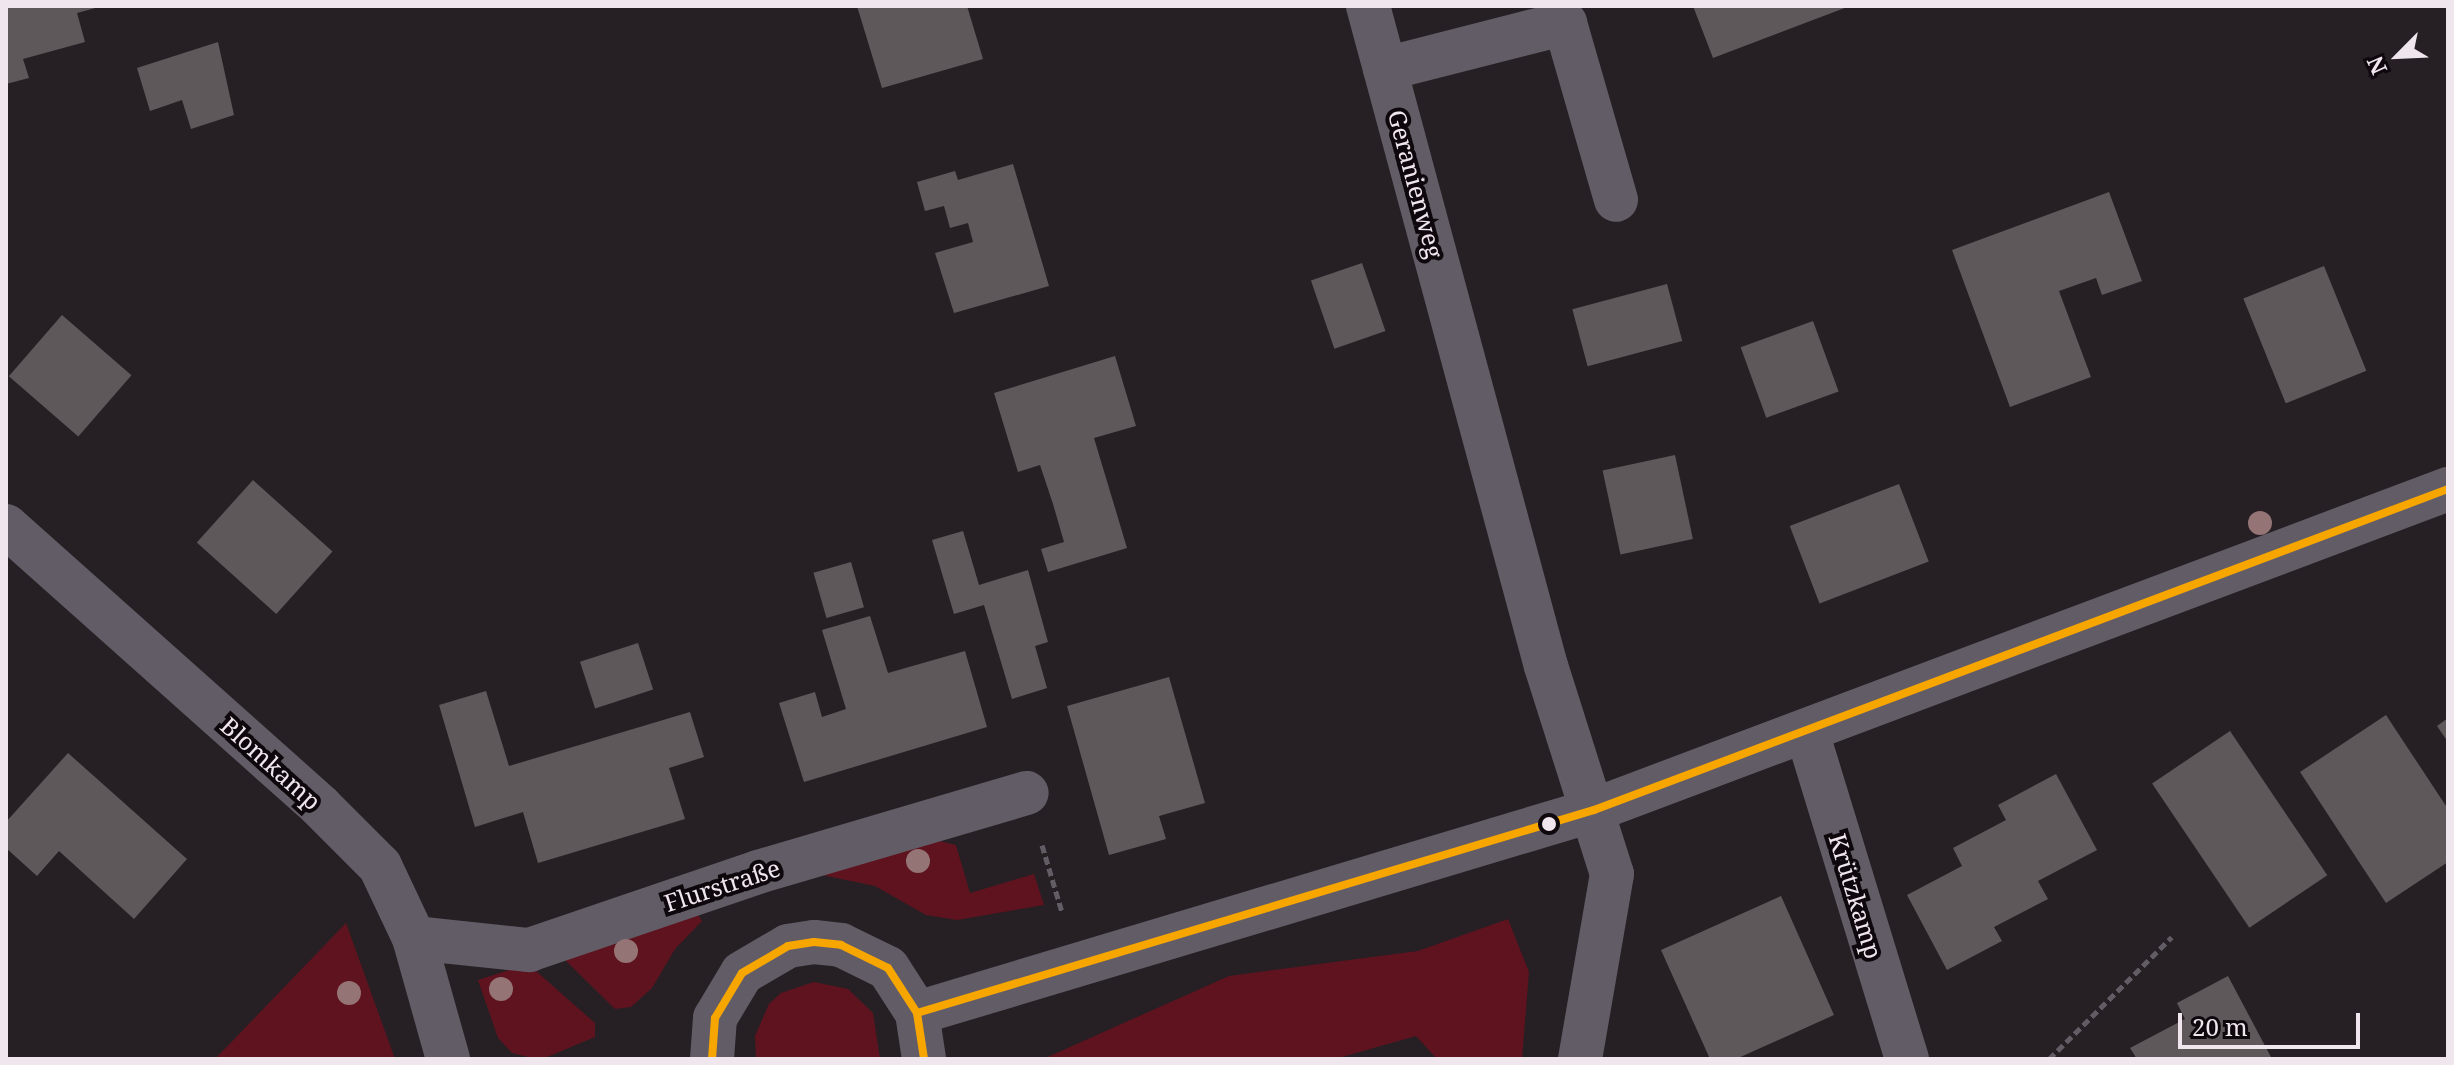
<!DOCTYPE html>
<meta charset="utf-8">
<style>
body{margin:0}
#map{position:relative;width:2454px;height:1065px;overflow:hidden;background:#262025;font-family:"Noto Serif",serif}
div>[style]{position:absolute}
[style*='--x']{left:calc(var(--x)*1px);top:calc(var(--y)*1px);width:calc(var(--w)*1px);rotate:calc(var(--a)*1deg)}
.green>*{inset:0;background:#5f131e}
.building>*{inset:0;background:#5f585b;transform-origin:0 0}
.path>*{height:5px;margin-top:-2.5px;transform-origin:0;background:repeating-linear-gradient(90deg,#625c64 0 8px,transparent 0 12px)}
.minor>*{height:44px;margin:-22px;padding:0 22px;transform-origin:22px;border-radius:22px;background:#625c66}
.bus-1>*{height:8px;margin:-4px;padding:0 4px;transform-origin:4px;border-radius:4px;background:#f7a600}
.trees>*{width:24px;height:24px;margin:-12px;border-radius:50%;background:#957476}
.dots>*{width:22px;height:22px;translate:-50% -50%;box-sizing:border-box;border:4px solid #0e080d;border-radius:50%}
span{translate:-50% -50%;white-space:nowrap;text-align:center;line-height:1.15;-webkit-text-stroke:8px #0e080d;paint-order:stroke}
.street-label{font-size:24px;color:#f0e6ed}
.frame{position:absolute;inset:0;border:8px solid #f0e6ed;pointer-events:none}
.north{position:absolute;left:2358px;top:16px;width:80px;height:80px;-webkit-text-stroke:6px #0e080d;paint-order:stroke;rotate:246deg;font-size:22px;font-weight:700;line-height:32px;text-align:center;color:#f0e6ed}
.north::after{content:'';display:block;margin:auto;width:28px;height:36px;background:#f0e6ed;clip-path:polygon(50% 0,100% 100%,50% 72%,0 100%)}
.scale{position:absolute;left:2178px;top:1013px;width:182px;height:36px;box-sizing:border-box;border:4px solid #f0e6ed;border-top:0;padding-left:10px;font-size:24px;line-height:28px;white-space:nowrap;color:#f0e6ed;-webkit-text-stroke:6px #0e080d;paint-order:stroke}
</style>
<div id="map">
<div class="green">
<div style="clip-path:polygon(922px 837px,956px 845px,970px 893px,1034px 874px,1044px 905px,957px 920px,926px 915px,875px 886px,822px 875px)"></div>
<div style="clip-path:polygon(697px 913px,702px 921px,675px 949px,652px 988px,631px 1007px,615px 1009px,561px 956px)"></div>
<div style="clip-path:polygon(1508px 919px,1529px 972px,1522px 1059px,1437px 1059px,1416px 1036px,1335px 1059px,1043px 1059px,1229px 976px,1418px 951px)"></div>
<div style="clip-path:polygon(346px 923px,395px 1059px,215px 1059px)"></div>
<div style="clip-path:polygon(528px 964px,595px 1023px,595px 1037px,547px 1057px,528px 1057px,512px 1053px,498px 1038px,478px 980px)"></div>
<div style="clip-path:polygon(814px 982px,848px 989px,873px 1013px,880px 1059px,756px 1059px,755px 1036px,769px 1004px,781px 993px)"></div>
</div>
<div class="building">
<div style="clip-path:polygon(6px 6px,99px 6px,99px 7px,77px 13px,85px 42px,23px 59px,29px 78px,6px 84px)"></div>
<div style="clip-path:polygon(857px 6px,967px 6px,983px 59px,882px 88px)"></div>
<div style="clip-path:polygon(1693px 6px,1850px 6px,1713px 58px)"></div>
<div style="clip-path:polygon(218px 42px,234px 115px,191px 129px,182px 100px,150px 111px,137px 68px)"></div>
<div style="clip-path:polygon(1013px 164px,1049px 286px,954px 313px,935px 253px,973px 242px,968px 223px,950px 228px,944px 206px,925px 211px,917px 182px,955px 171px,958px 180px)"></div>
<div style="clip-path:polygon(2109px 192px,2142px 281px,2102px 295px,2096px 278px,2059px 291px,2091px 377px,2010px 407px,1952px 250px)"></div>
<div style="left:1362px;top:263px;width:72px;height:54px;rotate:71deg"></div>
<div style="left:2324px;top:266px;width:113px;height:87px;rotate:68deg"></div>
<div style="left:1667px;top:284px;width:59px;height:98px;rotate:75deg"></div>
<div style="left:62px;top:315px;width:92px;height:81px;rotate:41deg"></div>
<div style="left:1813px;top:321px;width:75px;height:77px;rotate:70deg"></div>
<div style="clip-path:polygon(1115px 356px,1136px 426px,1094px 438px,1127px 548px,1048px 572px,1041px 549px,1064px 542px,1053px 504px,1040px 465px,1018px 472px,994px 393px)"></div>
<div style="left:1675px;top:455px;width:86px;height:74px;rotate:78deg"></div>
<div style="left:253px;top:480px;width:107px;height:84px;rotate:42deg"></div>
<div style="left:1899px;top:484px;width:83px;height:117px;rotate:69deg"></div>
<div style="clip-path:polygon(963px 531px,979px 585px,1028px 570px,1048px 642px,1035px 646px,1047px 688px,1012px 699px,984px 605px,954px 614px,932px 540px)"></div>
<div style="left:851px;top:562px;width:47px;height:39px;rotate:74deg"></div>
<div style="clip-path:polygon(870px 616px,888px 673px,965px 651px,987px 727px,804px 782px,779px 703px,815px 692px,822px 717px,846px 709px,822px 630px)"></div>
<div style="left:638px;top:643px;width:49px;height:61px;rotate:72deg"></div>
<div style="clip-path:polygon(1169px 677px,1205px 803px,1159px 816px,1166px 839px,1109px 855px,1067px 706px)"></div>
<div style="clip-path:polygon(486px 691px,509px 766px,690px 712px,704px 757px,669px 768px,685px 819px,538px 863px,523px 812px,475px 827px,439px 705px)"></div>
<div style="clip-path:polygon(2386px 715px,2448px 809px,2448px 862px,2386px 903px,2300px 772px)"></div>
<div style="clip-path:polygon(2448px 718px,2448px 742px,2437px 726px)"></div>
<div style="left:2230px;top:731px;width:174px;height:94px;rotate:56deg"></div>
<div style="clip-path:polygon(68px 753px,187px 859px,134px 919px,59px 851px,37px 876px,6px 848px,6px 822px)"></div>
<div style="clip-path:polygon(2056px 774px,2097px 850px,2038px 881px,2048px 899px,1994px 927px,2002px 941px,1947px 970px,1907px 895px,1962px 866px,1953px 848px,2006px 820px,1998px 805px)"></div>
<div style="clip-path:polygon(1781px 896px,1834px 1015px,1736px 1059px,1710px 1059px,1661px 950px)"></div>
<div style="clip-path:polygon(2228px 976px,2272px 1059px,2137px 1059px,2130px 1048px,2185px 1019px,2177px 1003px)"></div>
</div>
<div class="path">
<div style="--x:1042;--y:845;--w:70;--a:73.4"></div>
<div style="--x:2049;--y:1059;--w:173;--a:-44.8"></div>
</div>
<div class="minor">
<div style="--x:1368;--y:6;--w:684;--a:74.91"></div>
<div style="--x:1546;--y:666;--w:218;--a:72.4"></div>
<div style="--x:1612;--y:874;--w:188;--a:99.8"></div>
<div style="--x:1385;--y:69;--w:186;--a:-14.3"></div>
<div style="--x:1565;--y:23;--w:184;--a:73.9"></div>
<div style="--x:6;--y:526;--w:421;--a:41.7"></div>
<div style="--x:320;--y:806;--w:85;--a:45"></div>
<div style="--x:380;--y:866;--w:80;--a:64.7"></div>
<div style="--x:414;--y:938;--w:126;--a:74.3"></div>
<div style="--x:1807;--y:732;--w:342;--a:73"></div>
<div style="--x:414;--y:938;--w:116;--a:6"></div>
<div style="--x:529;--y:950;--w:242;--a:-18.8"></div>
<div style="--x:758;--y:872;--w:280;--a:-16.4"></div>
<div style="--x:917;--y:1013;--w:707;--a:-16.69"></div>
<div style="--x:1594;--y:810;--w:912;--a:-20.6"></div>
<div style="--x:712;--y:1059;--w:41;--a:-85.8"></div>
<div style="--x:715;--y:1018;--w:52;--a:-59"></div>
<div style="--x:742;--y:973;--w:53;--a:-30.4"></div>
<div style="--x:788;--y:946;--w:26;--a:-9"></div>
<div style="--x:814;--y:942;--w:27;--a:6"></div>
<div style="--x:841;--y:945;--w:52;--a:26.1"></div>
<div style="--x:888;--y:968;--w:54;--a:57.2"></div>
<div style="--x:917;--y:1013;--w:47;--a:81.3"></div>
</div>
<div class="bus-1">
<div style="--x:917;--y:1013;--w:707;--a:-16.69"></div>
<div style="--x:1594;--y:810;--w:912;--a:-20.6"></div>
<div style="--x:712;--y:1059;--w:41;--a:-85.8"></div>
<div style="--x:715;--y:1018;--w:52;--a:-59"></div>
<div style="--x:742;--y:973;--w:53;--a:-30.4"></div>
<div style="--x:788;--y:946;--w:26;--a:-9"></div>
<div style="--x:814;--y:942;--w:27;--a:6"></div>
<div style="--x:841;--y:945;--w:52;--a:26.1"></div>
<div style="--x:888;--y:968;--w:54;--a:57.2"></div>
<div style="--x:917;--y:1013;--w:47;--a:81.3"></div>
</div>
<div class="trees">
<div style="left:2260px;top:523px"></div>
<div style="left:918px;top:861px"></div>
<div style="left:626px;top:951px"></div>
<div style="left:501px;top:989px"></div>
<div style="left:349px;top:993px"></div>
</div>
<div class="dots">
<div style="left:1549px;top:824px;background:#f0e6ed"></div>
</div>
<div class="street-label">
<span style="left:1416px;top:184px;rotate:75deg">Geranienweg</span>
<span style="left:271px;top:763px;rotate:42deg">Blomkamp</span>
<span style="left:722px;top:885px;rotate:-18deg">Flurstraße</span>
<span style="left:1856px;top:896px;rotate:73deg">Krützkamp</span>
</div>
<div class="frame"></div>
<div class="north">N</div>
<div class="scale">20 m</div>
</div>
